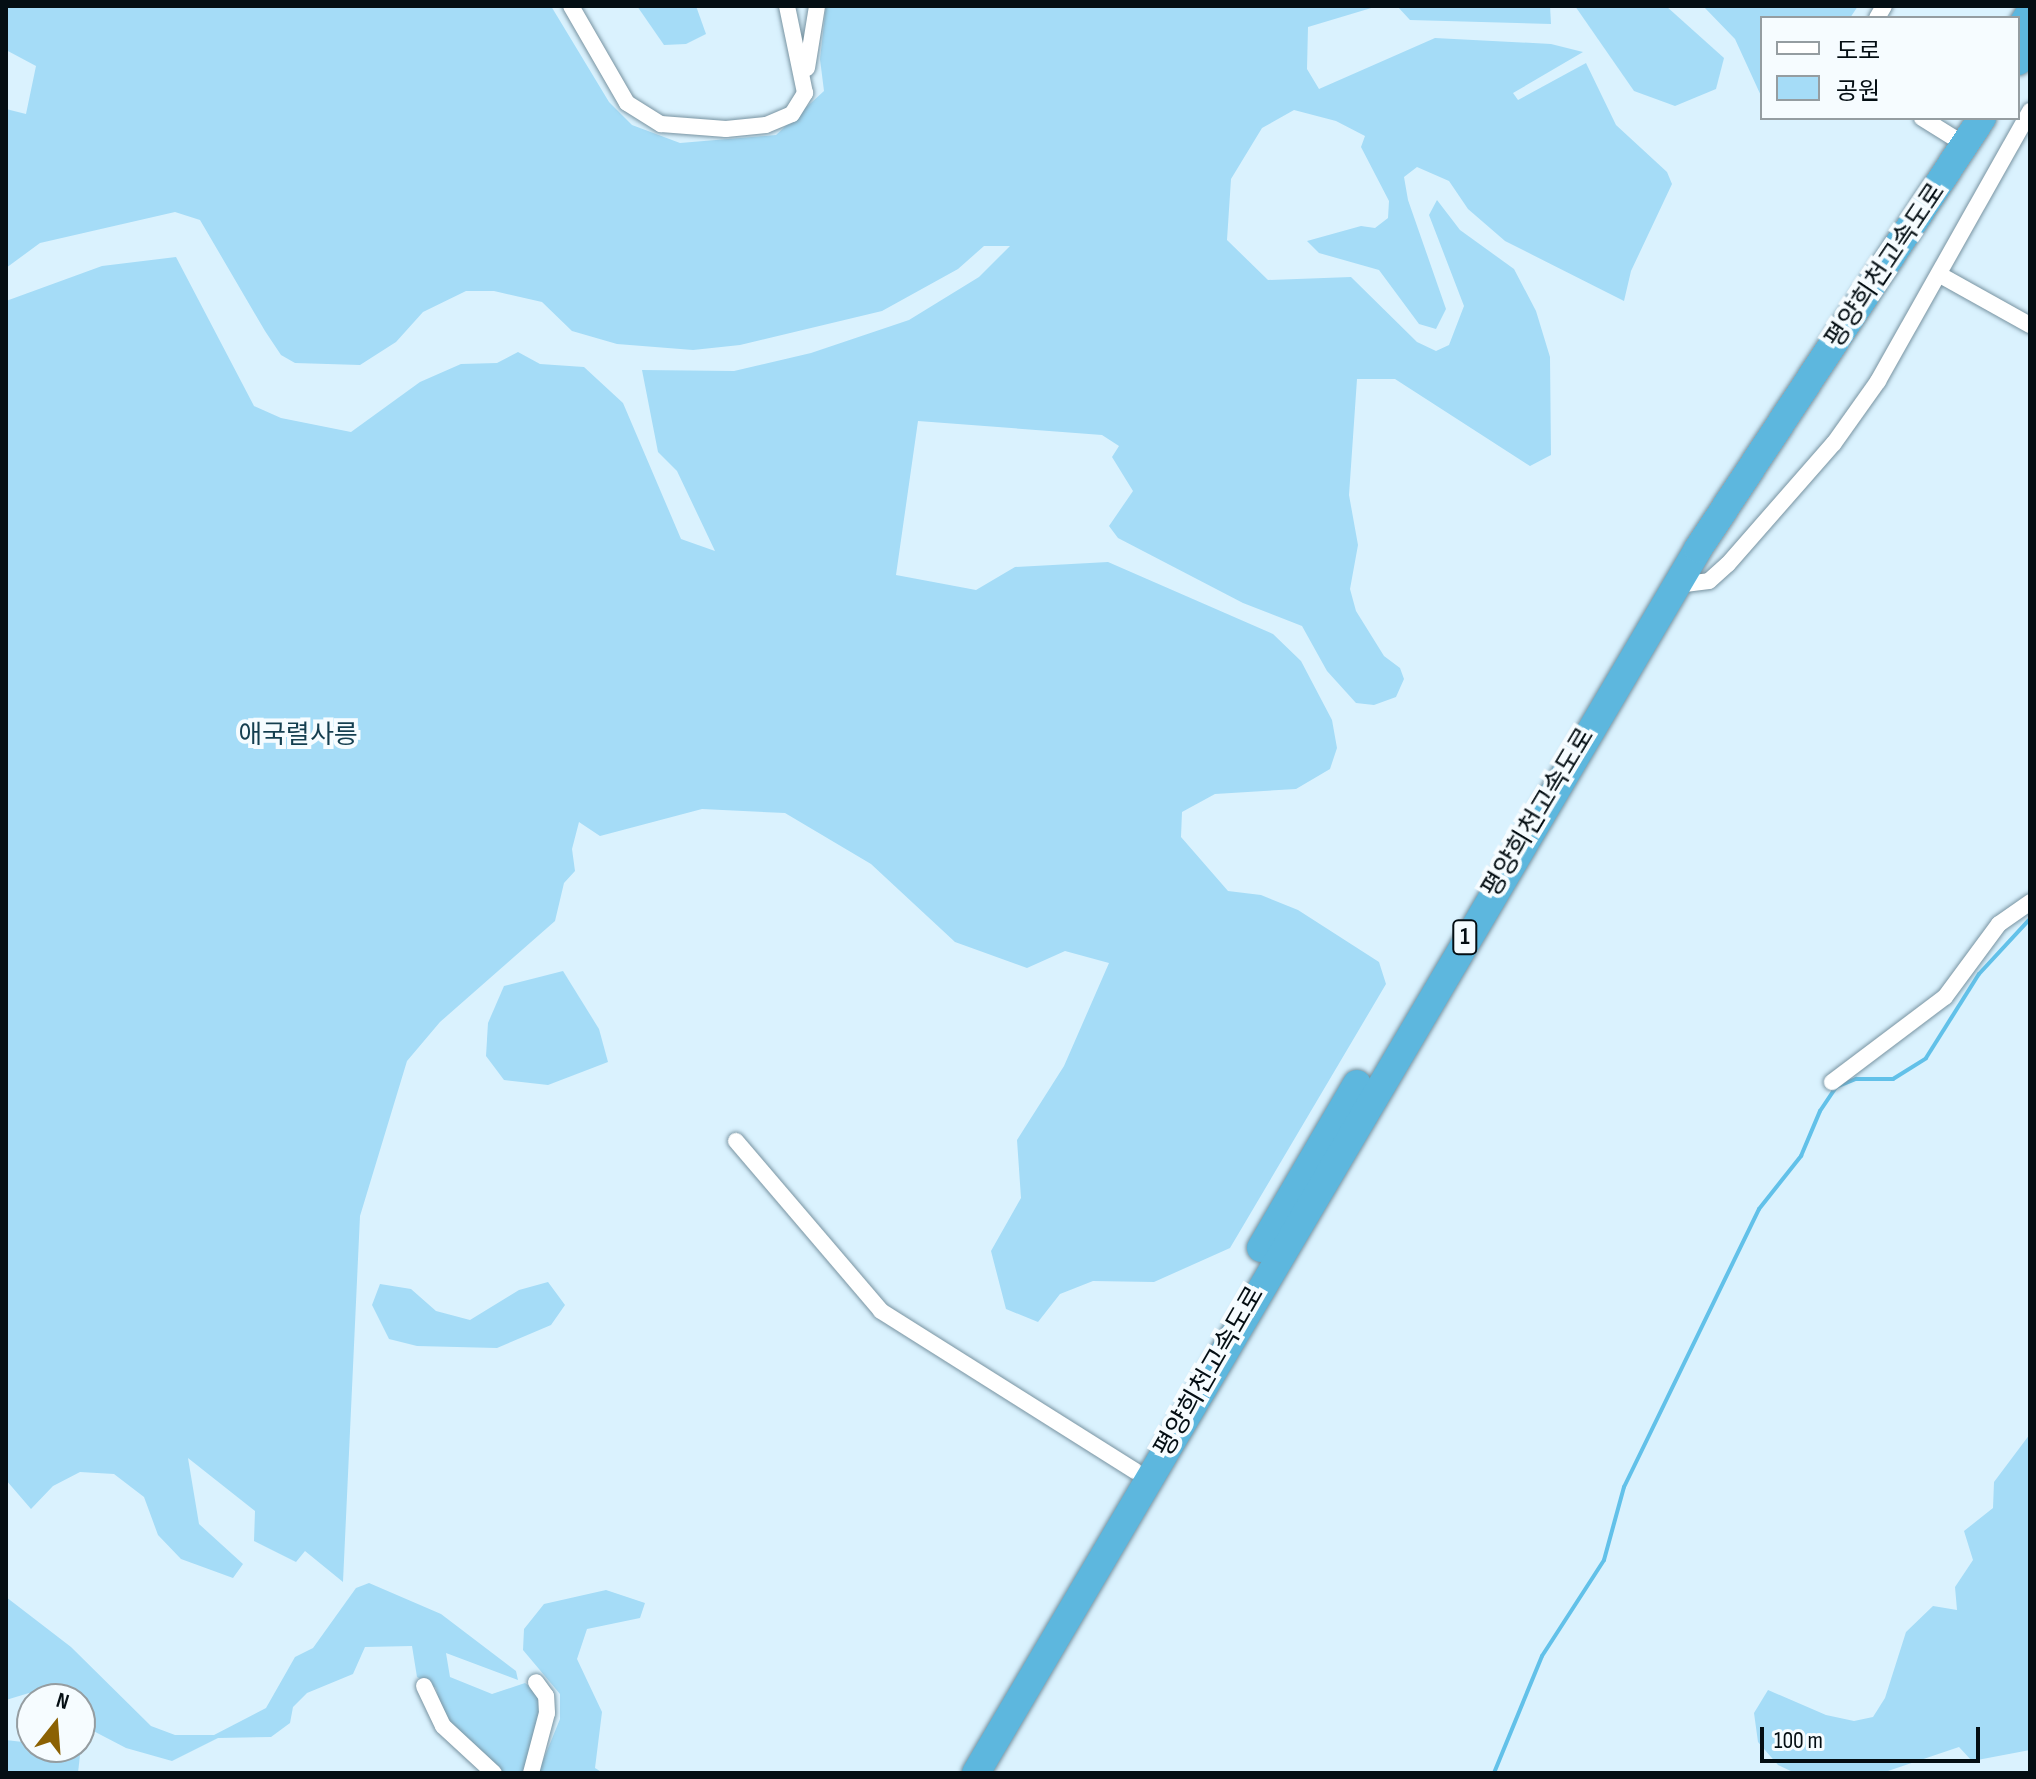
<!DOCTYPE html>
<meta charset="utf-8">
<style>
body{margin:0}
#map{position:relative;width:2036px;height:1779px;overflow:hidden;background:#daf2fe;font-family:"Sofia Sans Condensed","Noto Sans KR",sans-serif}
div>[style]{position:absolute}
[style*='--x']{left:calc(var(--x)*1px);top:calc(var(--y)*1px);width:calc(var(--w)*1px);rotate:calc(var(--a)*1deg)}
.green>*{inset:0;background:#a5dcf7}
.stream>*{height:4px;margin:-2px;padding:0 2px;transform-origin:2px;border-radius:2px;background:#62c1e9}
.roads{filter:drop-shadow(0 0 2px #7893a1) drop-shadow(0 0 2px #7893a1)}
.minor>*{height:16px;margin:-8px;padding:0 8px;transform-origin:8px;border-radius:8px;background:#fff}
.motorway>*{height:28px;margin:-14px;padding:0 14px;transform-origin:14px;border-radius:14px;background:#5db7de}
span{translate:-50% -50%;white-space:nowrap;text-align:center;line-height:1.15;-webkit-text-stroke:8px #f6fcff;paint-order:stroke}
.shield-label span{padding:2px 6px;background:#f6fcff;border:2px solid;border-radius:6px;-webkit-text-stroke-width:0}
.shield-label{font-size:24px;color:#040e13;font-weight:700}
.street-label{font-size:26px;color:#040e13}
.park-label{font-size:26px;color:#143e4f}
.frame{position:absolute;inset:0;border:8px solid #040e13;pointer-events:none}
.legend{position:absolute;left:1760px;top:16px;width:260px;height:104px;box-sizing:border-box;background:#f6fcff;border:2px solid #959da1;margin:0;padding:10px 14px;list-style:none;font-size:24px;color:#040e13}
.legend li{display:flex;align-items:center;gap:16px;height:40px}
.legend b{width:40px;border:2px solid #959da1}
.north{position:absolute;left:16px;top:1683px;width:80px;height:80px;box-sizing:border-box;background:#f6fcff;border:2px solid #959da1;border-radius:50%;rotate:17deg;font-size:22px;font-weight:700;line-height:32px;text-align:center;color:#040e13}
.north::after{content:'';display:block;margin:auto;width:28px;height:36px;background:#8b6103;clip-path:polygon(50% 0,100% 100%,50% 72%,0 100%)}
.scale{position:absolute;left:1760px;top:1727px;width:220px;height:36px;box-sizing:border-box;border:4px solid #040e13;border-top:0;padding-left:10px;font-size:24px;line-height:28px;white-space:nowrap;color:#040e13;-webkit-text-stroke:6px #f6fcff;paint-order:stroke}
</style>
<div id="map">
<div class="green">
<div style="clip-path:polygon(6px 6px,551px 6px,609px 102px,632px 125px,680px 143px,776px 135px,824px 91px,820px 59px,826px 6px,1378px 6px,1308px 27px,1307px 69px,1319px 89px,1435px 38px,1551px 44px,1583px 52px,1513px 93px,1518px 100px,1586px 63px,1616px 125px,1667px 172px,1672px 184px,1631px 271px,1624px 301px,1505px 241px,1468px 209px,1449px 181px,1417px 167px,1404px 177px,1408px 200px,1446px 309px,1436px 329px,1419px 324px,1379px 270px,1319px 253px,1307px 241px,1361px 226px,1375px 228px,1388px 218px,1389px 201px,1361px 147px,1365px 136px,1336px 121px,1294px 110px,1262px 128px,1231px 179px,1227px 240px,1268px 280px,1351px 277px,1417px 342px,1436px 351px,1449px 345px,1464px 306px,1429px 215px,1437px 200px,1460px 230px,1514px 269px,1536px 311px,1550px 357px,1551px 455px,1530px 466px,1395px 379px,1357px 379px,1349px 495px,1358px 545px,1350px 589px,1356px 611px,1384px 656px,1400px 668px,1404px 679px,1396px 697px,1374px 705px,1356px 703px,1327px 671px,1302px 626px,1243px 603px,1118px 538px,1109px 526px,1133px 491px,1112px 457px,1119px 446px,1102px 435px,918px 421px,896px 575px,976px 590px,1015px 567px,1108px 562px,1273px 634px,1301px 661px,1332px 720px,1337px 748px,1330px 769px,1296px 789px,1215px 794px,1182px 812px,1181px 837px,1228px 891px,1261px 895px,1298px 910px,1379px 962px,1386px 984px,1230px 1248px,1154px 1282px,1093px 1281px,1060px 1294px,1038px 1322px,1006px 1309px,991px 1251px,1021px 1198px,1017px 1140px,1064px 1066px,1109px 963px,1065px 951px,1027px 968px,955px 942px,871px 864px,785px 813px,702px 809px,600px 836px,579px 822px,572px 849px,575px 871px,564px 883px,555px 921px,440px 1022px,407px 1061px,360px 1216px,343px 1582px,305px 1551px,296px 1562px,254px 1541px,255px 1511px,188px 1458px,199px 1524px,243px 1564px,233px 1578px,181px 1559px,158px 1535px,144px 1497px,114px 1474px,80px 1472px,53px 1486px,31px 1509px,6px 1480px,6px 301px,102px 266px,176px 257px,254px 406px,281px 418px,351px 432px,420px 382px,461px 364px,497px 363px,518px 352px,540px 364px,584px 367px,623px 403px,681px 539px,715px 551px,677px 471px,658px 452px,642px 370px,734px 371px,811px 353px,909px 320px,979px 277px,1010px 246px,984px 246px,958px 269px,882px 311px,740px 345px,693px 350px,617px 344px,572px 331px,542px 302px,494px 291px,466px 291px,423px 312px,396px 342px,360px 365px,295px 363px,281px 355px,265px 331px,200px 220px,175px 212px,40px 243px,6px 268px,6px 109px,26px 114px,36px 66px,6px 50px)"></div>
<div style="clip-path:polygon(637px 6px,696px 6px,706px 34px,686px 44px,664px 45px)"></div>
<div style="clip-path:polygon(1397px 6px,1550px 6px,1551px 24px,1410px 20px)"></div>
<div style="clip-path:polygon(1575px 6px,1666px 6px,1724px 58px,1716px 89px,1675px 106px,1634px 91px)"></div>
<div style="clip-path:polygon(1703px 6px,1858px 6px,1850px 18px,1762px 18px,1762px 98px,1735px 39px)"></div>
<div style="clip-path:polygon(563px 971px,599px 1029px,608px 1062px,548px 1085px,504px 1080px,486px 1056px,488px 1023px,504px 986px)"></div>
<div style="clip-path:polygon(548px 1282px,565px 1305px,551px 1325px,497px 1348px,417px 1346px,389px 1339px,372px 1305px,380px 1284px,411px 1289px,436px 1311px,470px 1320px,519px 1290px)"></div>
<div style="clip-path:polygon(2030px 1434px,2030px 1750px,1972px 1761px,1959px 1747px,1882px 1773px,1795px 1773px,1778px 1765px,1758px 1742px,1754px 1713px,1768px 1690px,1826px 1715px,1854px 1721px,1873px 1717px,1885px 1698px,1906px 1632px,1933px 1606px,1957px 1610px,1955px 1587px,1973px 1560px,1964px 1531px,1993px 1508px,1994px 1482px)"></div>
<div style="clip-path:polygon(369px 1583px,441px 1614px,516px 1671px,518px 1680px,446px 1653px,450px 1677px,492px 1694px,525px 1683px,538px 1693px,542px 1706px,526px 1773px,500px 1773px,442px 1716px,436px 1688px,417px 1677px,412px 1646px,365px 1647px,353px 1674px,307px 1693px,293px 1707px,290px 1723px,271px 1737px,218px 1738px,172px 1761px,126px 1748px,80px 1724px,80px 1699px,38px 1699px,29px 1693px,6px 1700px,6px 1597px,71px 1647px,151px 1726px,175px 1735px,214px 1735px,266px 1708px,295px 1657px,313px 1648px,356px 1588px)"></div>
<div style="clip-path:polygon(606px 1590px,645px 1603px,640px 1618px,587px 1629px,577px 1659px,602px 1712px,595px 1768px,603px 1773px,538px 1773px,560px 1719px,560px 1694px,523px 1650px,524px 1629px,544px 1604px)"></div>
<div style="clip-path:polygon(6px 1740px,64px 1747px,80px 1755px,78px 1773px,6px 1773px)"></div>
</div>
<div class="stream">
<div style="--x:1494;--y:1773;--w:126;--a:-67.7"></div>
<div style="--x:1542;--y:1656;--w:114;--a:-57.1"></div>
<div style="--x:1604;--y:1560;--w:76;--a:-74.7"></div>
<div style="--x:1624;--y:1487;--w:309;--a:-64.1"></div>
<div style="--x:1759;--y:1209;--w:68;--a:-51.6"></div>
<div style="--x:1801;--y:1156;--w:49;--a:-67.1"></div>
<div style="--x:1820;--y:1111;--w:29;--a:-56"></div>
<div style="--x:1836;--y:1087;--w:22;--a:-22"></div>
<div style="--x:1856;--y:1079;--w:37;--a:0"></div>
<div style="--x:1893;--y:1079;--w:39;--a:-32"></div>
<div style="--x:1926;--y:1058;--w:99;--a:-57.8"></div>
<div style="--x:1979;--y:974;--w:75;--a:-47.2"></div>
</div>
<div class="roads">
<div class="minor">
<div style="--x:571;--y:6;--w:112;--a:60"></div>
<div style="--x:627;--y:103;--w:40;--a:32"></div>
<div style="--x:661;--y:124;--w:65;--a:4.4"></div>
<div style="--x:726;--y:129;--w:40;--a:-5.7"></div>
<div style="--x:766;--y:125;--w:28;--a:-23"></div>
<div style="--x:792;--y:114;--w:25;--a:-58"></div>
<div style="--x:805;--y:93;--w:89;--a:-101.7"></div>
<div style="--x:1877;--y:18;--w:14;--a:-60"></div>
<div style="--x:807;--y:68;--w:63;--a:-80.8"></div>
<div style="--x:1922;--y:118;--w:36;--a:32"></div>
<div style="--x:1940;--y:275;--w:103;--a:29.1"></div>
<div style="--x:1677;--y:585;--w:32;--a:-7"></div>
<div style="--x:1709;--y:581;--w:25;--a:-42"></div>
<div style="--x:1728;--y:564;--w:161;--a:-48.8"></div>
<div style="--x:1834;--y:443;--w:76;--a:-54.6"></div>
<div style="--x:1878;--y:381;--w:310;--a:-60.6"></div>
<div style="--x:1832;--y:1082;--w:141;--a:-37"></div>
<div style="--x:1945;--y:997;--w:91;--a:-53.5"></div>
<div style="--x:1999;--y:924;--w:38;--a:-35"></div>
<div style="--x:736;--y:1141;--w:223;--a:49.5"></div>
<div style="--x:881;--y:1311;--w:300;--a:32.2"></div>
<div style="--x:424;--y:1686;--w:44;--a:64.6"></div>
<div style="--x:443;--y:1726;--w:69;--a:42.7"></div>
<div style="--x:531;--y:1773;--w:62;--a:-75.1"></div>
<div style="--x:547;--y:1713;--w:17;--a:-93"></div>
<div style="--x:546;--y:1696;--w:17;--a:-126"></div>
</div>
<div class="motorway">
<div style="--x:2018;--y:32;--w:22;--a:-58"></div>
<div style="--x:2018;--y:61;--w:22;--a:-58"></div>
<div style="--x:1261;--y:1248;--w:190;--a:-59.7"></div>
<div style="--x:976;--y:1773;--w:1421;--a:-59.46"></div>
<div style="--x:1698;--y:549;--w:516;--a:-56.62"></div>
</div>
</div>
<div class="shield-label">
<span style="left:1465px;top:937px">1</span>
</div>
<div class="street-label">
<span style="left:1886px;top:266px;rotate:-56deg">평양희천고속도로</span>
<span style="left:1539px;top:813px;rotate:-59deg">평양희천고속도로</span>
<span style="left:1210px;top:1372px;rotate:-60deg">평양희천고속도로</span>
</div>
<div class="park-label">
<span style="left:298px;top:736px">애국렬사릉</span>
</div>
<div class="frame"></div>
<ul class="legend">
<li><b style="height:10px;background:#fff"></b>도로</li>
<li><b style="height:22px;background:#a5dcf7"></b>공원</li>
</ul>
<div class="north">N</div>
<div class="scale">100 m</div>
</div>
